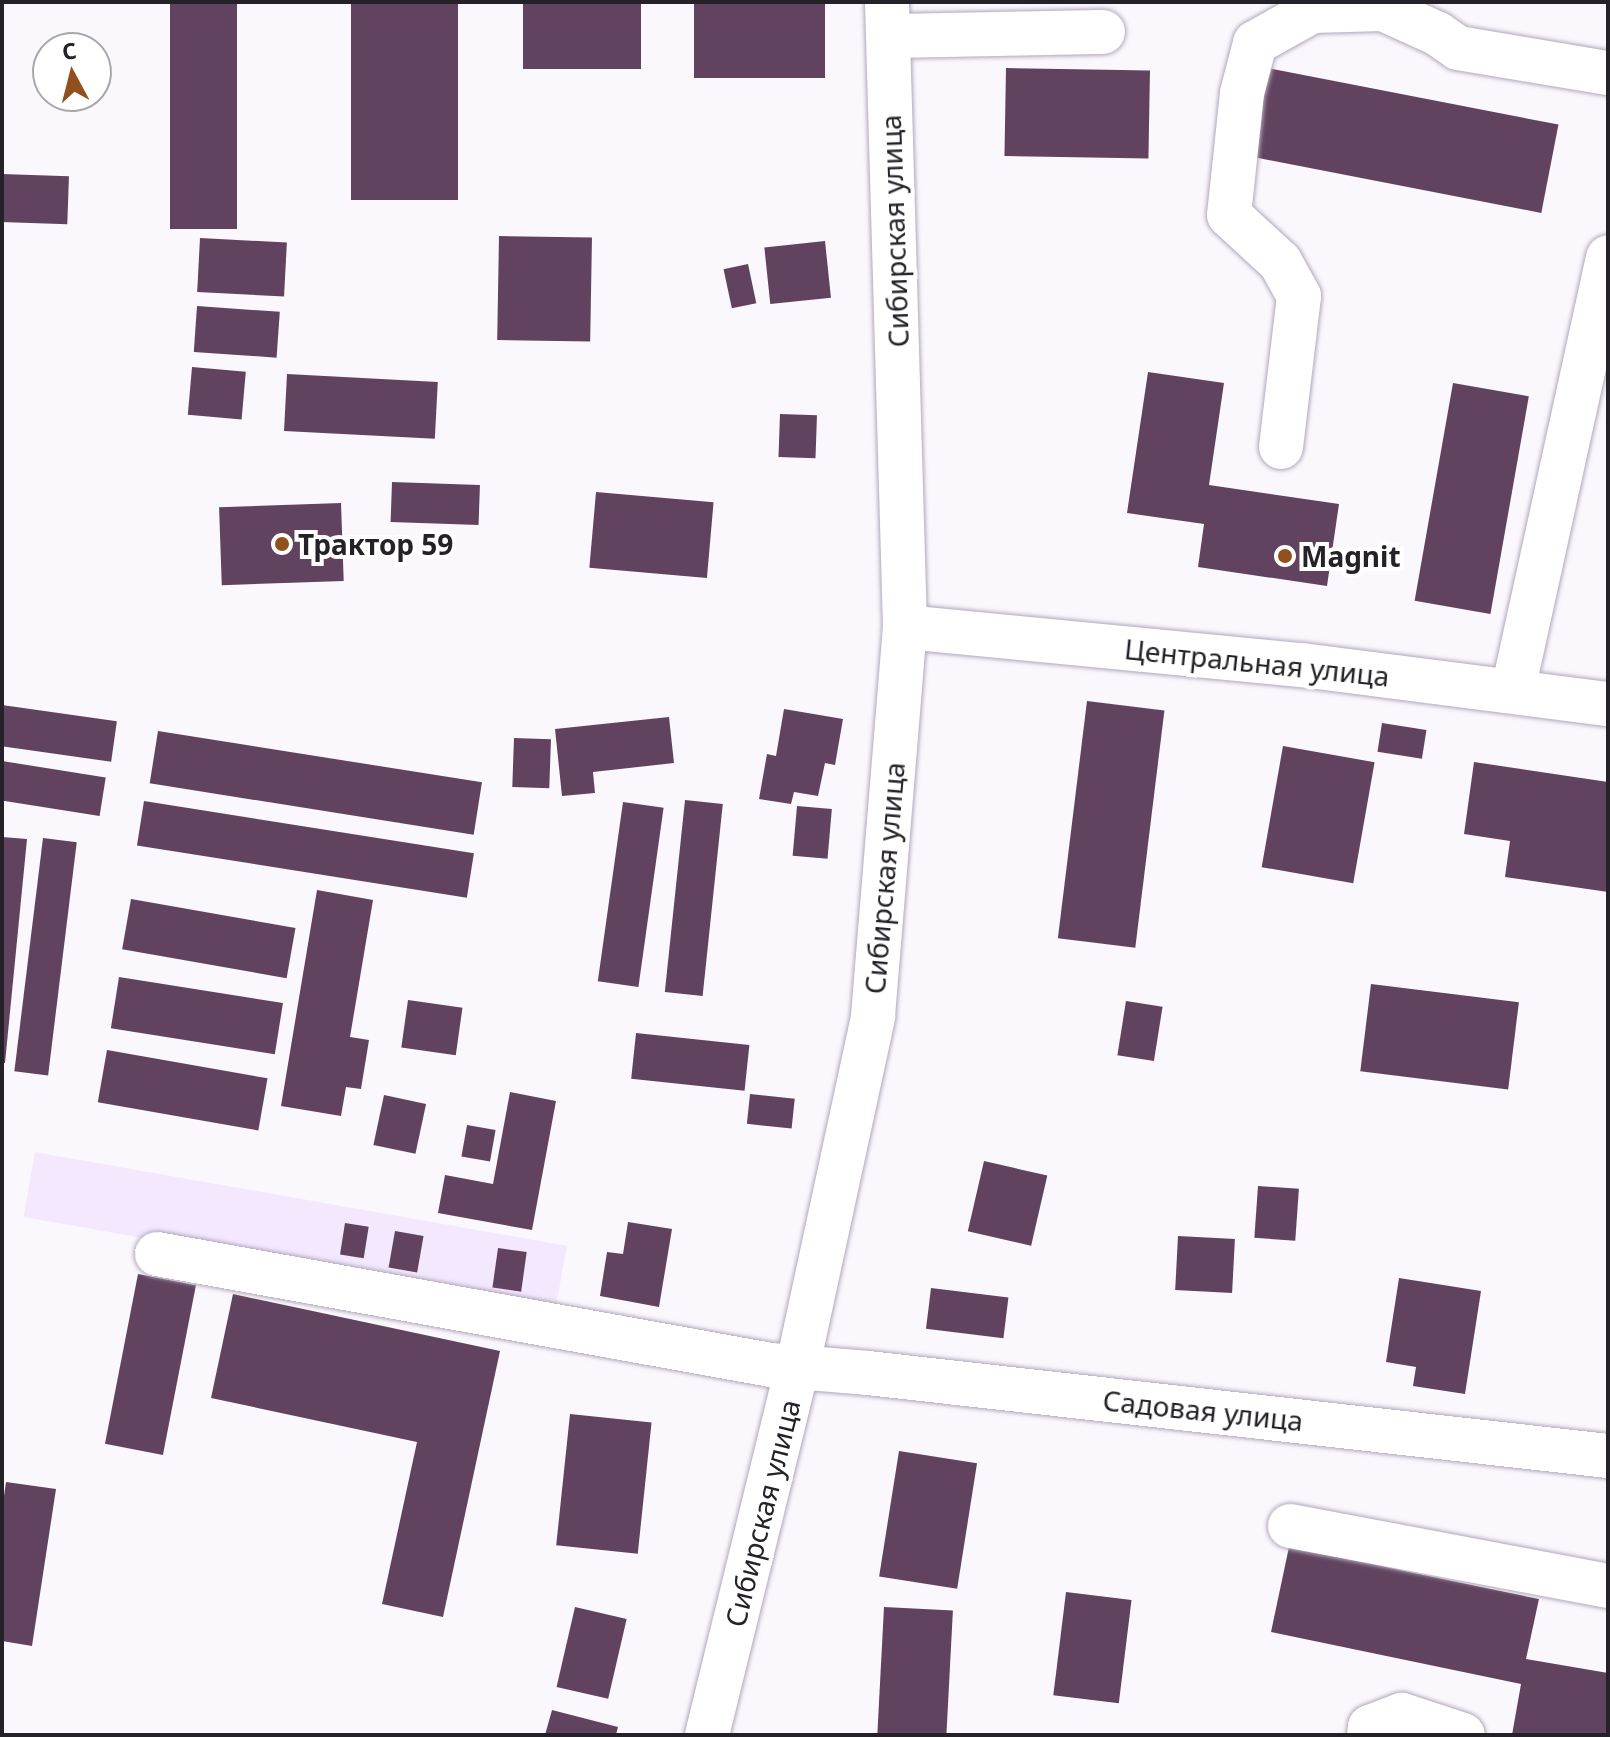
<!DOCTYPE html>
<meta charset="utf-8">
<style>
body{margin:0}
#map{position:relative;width:1610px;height:1737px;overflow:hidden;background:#fbf8fd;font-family:"Noto Sans",sans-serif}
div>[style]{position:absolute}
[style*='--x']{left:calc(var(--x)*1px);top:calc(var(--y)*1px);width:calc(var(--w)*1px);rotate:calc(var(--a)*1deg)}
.built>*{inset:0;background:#f4e8ff;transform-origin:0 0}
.building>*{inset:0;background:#62435f;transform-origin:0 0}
.roads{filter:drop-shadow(0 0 2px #b2a7bb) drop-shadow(0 0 2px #b2a7bb)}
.minor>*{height:44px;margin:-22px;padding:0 22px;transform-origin:22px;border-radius:22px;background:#fff}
.dots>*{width:22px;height:22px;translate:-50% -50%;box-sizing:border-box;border:4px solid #fff;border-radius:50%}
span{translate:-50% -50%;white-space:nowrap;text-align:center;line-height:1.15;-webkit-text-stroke:8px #fff;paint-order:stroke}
.street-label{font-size:28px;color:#252129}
.poi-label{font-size:28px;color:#252129;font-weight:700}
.left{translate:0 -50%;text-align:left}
.frame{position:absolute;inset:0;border:4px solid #252129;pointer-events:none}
.north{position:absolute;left:32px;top:32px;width:80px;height:80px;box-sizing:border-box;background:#fff;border:2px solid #a8a6a9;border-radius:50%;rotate:353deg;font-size:22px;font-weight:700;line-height:32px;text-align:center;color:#252129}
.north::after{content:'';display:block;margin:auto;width:28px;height:36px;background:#93501f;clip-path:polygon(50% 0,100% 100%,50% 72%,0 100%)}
</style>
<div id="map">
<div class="built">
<div style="left:35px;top:1152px;width:540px;height:66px;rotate:10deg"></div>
</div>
<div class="building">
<div style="left:170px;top:2px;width:67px;height:227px"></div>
<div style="left:351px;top:2px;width:107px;height:198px"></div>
<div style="left:523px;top:2px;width:118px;height:67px"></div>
<div style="left:694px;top:2px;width:131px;height:76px"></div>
<div style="left:1262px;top:67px;width:302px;height:90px;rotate:11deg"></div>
<div style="left:1006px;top:68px;width:144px;height:88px;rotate:1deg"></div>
<div style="left:2px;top:174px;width:67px;height:48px;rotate:2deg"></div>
<div style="left:499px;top:236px;width:93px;height:104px;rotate:1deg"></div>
<div style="left:200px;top:238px;width:87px;height:54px;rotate:3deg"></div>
<div style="left:825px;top:241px;width:57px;height:61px;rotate:84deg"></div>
<div style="left:748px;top:264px;width:40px;height:25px;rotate:78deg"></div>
<div style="left:197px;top:306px;width:83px;height:46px;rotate:4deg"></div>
<div style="left:192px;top:367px;width:54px;height:48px;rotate:5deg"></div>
<div style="clip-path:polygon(1148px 372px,1224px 383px,1209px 485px,1339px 504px,1327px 586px,1198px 567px,1204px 524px,1127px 513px)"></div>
<div style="left:287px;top:374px;width:151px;height:57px;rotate:3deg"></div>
<div style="left:1453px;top:383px;width:77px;height:221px;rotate:10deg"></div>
<div style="left:780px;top:414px;width:37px;height:43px;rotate:2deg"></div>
<div style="left:392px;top:482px;width:88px;height:40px;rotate:2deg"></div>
<div style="left:596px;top:492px;width:118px;height:76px;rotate:5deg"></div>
<div style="left:341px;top:503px;width:78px;height:122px;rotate:88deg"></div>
<div style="left:1087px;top:701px;width:78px;height:239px;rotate:7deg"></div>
<div style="left:2px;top:705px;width:116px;height:41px;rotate:8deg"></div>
<div style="clip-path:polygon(784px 709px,843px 719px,835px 765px,825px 763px,818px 796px,794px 792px,791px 804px,759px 799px,767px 754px,776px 756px)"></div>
<div style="clip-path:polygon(669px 717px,674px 763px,593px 772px,595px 793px,562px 796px,555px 729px)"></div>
<div style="left:1382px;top:723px;width:45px;height:29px;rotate:9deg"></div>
<div style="left:158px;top:731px;width:328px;height:53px;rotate:9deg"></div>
<div style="left:514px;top:738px;width:37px;height:49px;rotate:2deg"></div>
<div style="left:1283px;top:746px;width:93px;height:123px;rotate:10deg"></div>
<div style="left:2px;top:761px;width:105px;height:39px;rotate:9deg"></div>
<div style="clip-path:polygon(1474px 762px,1608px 782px,1608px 892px,1505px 877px,1510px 841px,1464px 834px)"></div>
<div style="left:685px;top:800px;width:38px;height:193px;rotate:6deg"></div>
<div style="left:144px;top:801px;width:334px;height:45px;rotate:9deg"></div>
<div style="left:623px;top:802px;width:41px;height:181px;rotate:8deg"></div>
<div style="left:797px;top:806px;width:35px;height:50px;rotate:5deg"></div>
<div style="clip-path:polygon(2px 837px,27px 839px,5px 1063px,2px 1063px)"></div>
<div style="left:43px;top:838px;width:34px;height:235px;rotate:7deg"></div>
<div style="clip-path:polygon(317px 890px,373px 900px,350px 1037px,369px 1040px,361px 1089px,346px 1087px,341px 1116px,281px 1106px)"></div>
<div style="left:131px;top:899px;width:167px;height:51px;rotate:10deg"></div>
<div style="left:119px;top:977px;width:166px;height:52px;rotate:9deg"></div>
<div style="left:1371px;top:984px;width:149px;height:88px;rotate:7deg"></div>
<div style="left:408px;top:1000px;width:55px;height:48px;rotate:8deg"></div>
<div style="left:1126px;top:1001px;width:37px;height:55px;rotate:9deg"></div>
<div style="left:636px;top:1033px;width:114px;height:46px;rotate:6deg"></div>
<div style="left:107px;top:1050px;width:163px;height:53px;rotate:10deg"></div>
<div style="clip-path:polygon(510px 1092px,556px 1101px,532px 1230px,438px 1213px,445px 1175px,493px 1184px)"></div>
<div style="left:750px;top:1094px;width:45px;height:30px;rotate:6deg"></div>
<div style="left:384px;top:1095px;width:43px;height:51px;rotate:12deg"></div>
<div style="left:467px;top:1125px;width:29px;height:32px;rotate:10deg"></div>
<div style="left:984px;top:1161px;width:65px;height:72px;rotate:13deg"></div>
<div style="left:1258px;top:1186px;width:41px;height:52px;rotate:4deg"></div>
<div style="clip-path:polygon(628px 1222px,672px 1229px,659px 1307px,600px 1296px,607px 1252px,623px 1254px)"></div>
<div style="left:345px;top:1223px;width:24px;height:32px;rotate:9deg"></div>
<div style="left:395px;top:1231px;width:29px;height:37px;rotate:10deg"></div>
<div style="left:1178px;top:1236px;width:57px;height:54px;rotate:3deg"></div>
<div style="left:498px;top:1248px;width:29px;height:40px;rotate:8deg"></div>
<div style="left:138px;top:1274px;width:59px;height:173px;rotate:11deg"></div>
<div style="clip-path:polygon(1399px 1278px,1481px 1291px,1465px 1394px,1413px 1386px,1416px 1367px,1386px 1362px)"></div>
<div style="left:931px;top:1288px;width:78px;height:41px;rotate:7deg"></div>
<div style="clip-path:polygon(233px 1294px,500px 1351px,443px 1617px,382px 1604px,417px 1442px,211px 1398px)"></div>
<div style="left:570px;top:1414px;width:82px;height:132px;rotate:6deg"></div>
<div style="left:899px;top:1451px;width:79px;height:127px;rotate:9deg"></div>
<div style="clip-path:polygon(6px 1482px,56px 1489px,32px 1646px,2px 1641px,2px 1510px)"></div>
<div style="clip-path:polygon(1289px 1547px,1539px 1599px,1526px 1659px,1608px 1673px,1608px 1735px,1512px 1735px,1521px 1684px,1271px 1632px)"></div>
<div style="left:1066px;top:1592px;width:66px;height:104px;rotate:7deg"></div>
<div style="left:575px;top:1607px;width:53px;height:82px;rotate:13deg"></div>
<div style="left:884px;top:1607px;width:69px;height:128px;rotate:3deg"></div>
<div style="clip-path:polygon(552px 1710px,618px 1727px,616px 1735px,545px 1735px)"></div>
</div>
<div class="roads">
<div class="minor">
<div style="--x:889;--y:36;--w:214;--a:-1.1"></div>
<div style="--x:1281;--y:447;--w:152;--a:-83.2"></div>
<div style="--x:1299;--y:296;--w:39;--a:-119"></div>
<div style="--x:1280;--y:262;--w:69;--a:-137.3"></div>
<div style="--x:1229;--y:215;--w:123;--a:-83.9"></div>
<div style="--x:1242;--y:93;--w:52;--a:-75.4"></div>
<div style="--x:1255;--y:43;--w:65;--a:-29.3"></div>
<div style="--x:1312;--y:11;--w:71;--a:-1.6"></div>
<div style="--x:1383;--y:9;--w:60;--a:24.4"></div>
<div style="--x:1438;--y:34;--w:24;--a:35"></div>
<div style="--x:1458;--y:48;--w:152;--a:9.5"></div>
<div style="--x:905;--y:627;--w:399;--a:5.5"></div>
<div style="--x:1302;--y:665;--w:308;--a:7.3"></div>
<div style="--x:1513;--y:690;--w:443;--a:-77.6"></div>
<div style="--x:157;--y:1254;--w:624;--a:10.25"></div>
<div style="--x:771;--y:1365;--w:97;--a:4.7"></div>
<div style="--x:868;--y:1373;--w:745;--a:6.4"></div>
<div style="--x:1290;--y:1526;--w:324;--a:10.7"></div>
<div style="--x:707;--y:1735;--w:377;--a:-76.2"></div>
<div style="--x:797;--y:1369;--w:361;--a:-77.8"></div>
<div style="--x:873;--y:1016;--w:390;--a:-85.3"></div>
<div style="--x:905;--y:627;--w:625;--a:-91.65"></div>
<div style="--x:1369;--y:1735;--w:8;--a:-83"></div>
<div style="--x:1370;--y:1727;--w:34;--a:-21"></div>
<div style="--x:1402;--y:1715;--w:64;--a:18.2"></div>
</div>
</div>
<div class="dots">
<div style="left:282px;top:544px;background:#93501f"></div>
<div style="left:1285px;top:556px;background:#93501f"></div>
</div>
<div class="street-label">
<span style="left:894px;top:231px;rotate:-92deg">Сибирская улица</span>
<span style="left:1257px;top:662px;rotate:6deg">Центральная улица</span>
<span style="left:884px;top:878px;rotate:-85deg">Сибирская улица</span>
<span style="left:1203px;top:1410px;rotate:6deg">Садовая улица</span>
<span style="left:762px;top:1513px;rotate:-76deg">Сибирская улица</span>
</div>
<div class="poi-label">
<span class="left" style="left:298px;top:544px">Трактор 59</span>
<span class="left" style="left:1301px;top:556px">Magnit</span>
</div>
<div class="frame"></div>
<div class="north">С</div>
</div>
